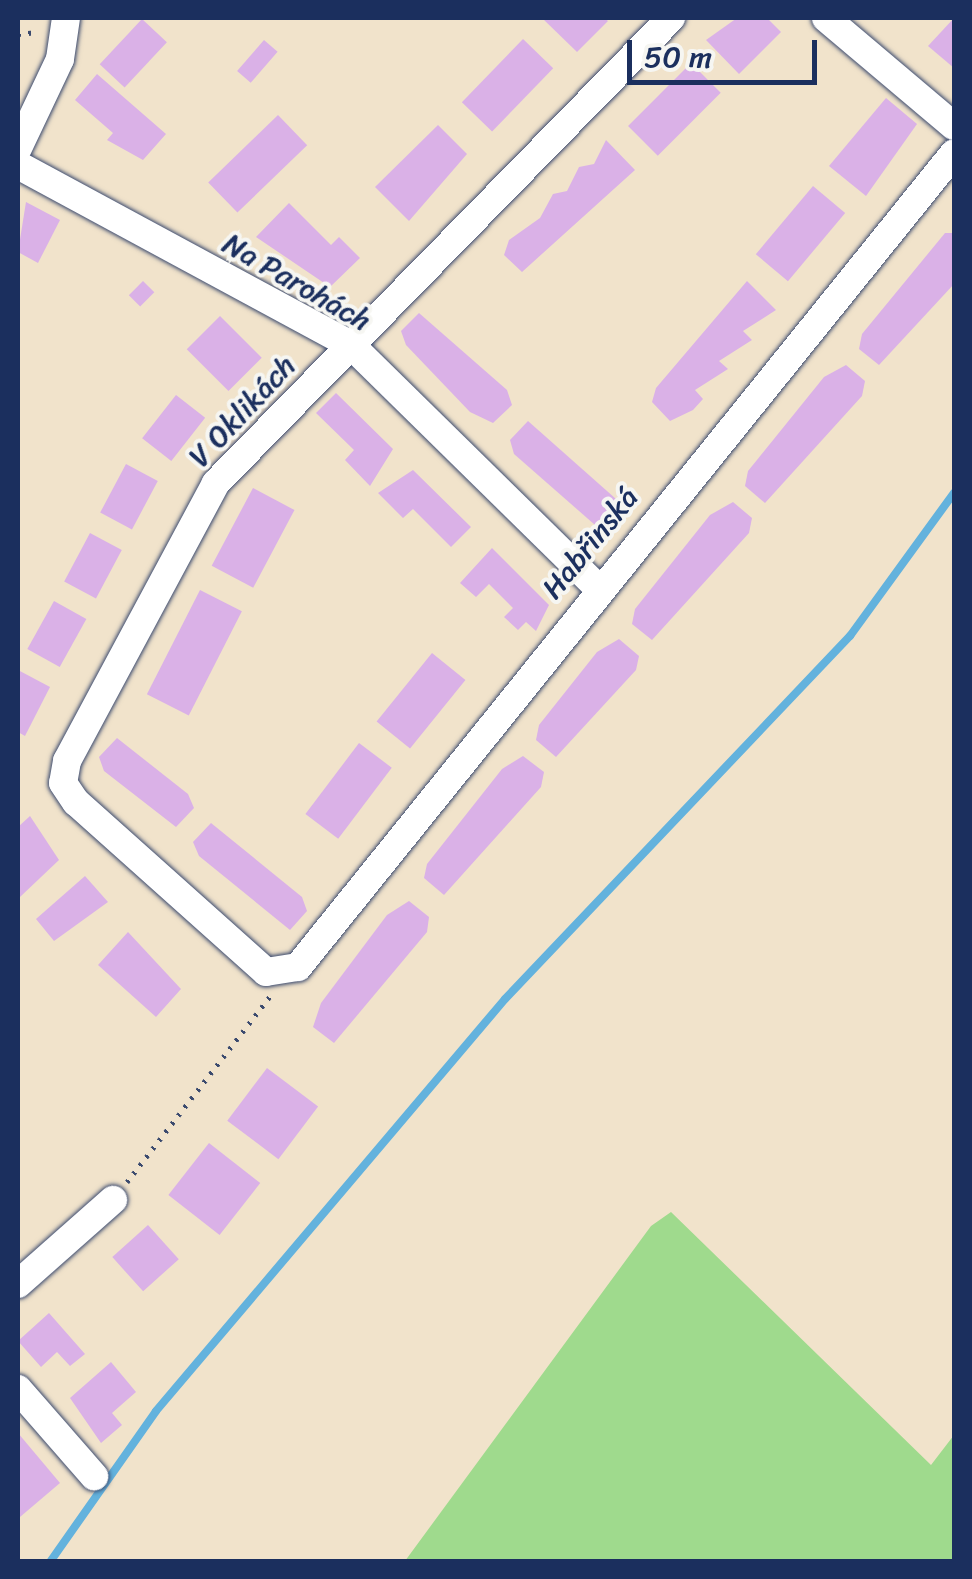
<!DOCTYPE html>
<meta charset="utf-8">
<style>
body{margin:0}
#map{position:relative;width:972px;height:1579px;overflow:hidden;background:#f1e3cb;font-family:Sriracha,sans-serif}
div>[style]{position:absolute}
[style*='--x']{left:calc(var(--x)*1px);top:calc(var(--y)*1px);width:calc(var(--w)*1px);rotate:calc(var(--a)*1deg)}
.green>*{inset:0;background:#9fda8d}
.stream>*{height:8px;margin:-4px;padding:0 4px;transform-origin:4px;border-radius:4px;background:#63b2dd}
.building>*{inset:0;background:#dab1e7;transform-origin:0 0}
.path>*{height:5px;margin-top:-2.5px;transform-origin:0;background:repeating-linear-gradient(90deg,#3b4a6e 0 2.5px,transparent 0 10.5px)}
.roads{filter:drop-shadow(0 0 2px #3b4a6e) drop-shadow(0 0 2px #3b4a6e)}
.street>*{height:28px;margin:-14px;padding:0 14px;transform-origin:14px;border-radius:14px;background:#fff}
span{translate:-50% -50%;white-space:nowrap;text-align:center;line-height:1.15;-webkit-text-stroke:8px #f6f6f2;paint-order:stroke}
.street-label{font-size:30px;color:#1b2f5e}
.frame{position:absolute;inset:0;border:20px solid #1b2f5e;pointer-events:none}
.scale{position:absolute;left:627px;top:40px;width:190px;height:45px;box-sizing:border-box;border:5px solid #1b2f5e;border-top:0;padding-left:12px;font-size:30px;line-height:35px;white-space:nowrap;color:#1b2f5e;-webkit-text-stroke:8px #f6f6f2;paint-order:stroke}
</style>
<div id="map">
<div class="green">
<div style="clip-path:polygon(671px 1212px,931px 1465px,954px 1435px,954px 1561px,405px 1561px,651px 1226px)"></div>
</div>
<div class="stream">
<div style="--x:50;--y:1562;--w:184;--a:-54.9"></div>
<div style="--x:156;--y:1411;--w:540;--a:-49.73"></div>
<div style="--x:505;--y:999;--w:501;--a:-46.46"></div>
<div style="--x:850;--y:636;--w:177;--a:-54"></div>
</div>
<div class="building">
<div style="clip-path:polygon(542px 18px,604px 18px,608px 21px,577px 52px)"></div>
<div style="clip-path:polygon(737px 18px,767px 18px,781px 32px,739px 74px,706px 40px)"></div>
<div style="clip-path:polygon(954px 18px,954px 68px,928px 46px)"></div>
<div style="left:142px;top:19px;width:34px;height:62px;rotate:43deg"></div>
<div style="left:523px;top:39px;width:42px;height:88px;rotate:44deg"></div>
<div style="left:264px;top:40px;width:18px;height:41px;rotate:41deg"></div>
<div style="left:691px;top:63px;width:42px;height:89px;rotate:45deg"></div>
<div style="clip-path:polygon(97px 74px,166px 134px,143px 160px,107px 140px,113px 133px,75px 100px)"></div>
<div style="clip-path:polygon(886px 98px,917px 124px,866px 196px,829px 166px)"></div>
<div style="left:278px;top:115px;width:42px;height:97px;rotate:46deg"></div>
<div style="clip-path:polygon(438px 125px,467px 154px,409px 221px,375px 187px)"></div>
<div style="clip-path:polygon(606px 140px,635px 170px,522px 272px,504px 255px,509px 240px,540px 218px,553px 194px,567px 191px,579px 167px,594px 164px)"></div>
<div style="left:813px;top:186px;width:42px;height:89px;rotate:40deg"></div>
<div style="clip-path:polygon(26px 202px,60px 220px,38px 263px,18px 252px)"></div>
<div style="clip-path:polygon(289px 203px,331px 245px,339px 237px,360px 258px,330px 287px,256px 237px)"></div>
<div style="clip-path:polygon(945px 233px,954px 233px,954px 284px,879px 365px,859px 349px,862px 334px)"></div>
<div style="left:143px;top:281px;width:16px;height:20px;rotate:45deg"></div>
<div style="clip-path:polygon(747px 281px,776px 310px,743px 331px,752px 340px,719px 361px,728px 369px,695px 390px,703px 399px,693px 410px,670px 421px,652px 402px,656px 388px)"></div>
<div style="clip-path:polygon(419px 313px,507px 390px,512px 405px,493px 423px,470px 412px,406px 345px,401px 331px)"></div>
<div style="left:220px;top:316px;width:59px;height:47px;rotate:45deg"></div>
<div style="clip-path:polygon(846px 365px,865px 381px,862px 396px,765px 503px,745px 486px,748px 471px,824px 377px)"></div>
<div style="clip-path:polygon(336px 393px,393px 449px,370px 486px,345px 460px,354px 450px,316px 413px)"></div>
<div style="left:176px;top:395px;width:37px;height:55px;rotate:38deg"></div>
<div style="clip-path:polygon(528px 421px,616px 499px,621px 514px,603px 532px,514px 454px,510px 440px)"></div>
<div style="left:126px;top:464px;width:36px;height:55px;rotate:28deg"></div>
<div style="clip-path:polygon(413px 470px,471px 527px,451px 547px,413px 509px,403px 518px,378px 493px)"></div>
<div style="left:253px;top:488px;width:47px;height:88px;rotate:28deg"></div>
<div style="clip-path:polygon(733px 502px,752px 518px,749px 533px,652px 640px,632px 624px,635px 609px,710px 515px)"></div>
<div style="left:90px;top:533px;width:36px;height:55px;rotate:28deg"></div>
<div style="clip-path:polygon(492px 548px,549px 605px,536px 631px,526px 622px,518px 630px,504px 617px,513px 608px,489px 584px,476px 597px,460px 583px)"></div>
<div style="left:200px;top:590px;width:47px;height:117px;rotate:27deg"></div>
<div style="left:54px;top:601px;width:37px;height:55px;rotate:29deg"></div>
<div style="clip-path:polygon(619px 639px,639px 656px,636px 670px,556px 757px,536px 740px,539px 725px,597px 652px)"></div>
<div style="left:432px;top:653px;width:43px;height:88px;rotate:39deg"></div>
<div style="clip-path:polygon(18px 670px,50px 687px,25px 736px,18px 732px)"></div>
<div style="clip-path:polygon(117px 738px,188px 794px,194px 808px,176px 827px,104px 771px,99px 757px)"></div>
<div style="left:359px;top:743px;width:41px;height:89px;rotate:37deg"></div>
<div style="clip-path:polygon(523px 756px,544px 772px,541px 787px,444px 895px,424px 878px,427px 864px,502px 769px)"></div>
<div style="clip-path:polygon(30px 816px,59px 860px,20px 897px,18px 827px)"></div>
<div style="clip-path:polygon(211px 823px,302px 897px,307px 911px,290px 930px,199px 856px,193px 842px)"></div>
<div style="clip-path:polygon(85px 876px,108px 902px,54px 941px,36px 919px)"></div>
<div style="clip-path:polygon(409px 901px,429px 917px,427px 932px,334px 1043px,313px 1027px,321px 1003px,387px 915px)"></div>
<div style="clip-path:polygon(128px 932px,181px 989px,156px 1017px,98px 965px)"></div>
<div style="left:267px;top:1068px;width:64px;height:66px;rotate:37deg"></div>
<div style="left:209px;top:1143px;width:65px;height:66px;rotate:38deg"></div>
<div style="left:148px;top:1225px;width:46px;height:48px;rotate:48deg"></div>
<div style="clip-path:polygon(49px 1313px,85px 1354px,70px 1366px,57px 1352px,41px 1367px,18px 1341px)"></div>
<div style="clip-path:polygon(111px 1362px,136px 1392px,112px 1413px,122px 1425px,101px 1443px,70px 1398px)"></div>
<div style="clip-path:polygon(18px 1433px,60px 1483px,20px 1517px,18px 1514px)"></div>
</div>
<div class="path">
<div style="--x:18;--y:34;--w:20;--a:-6"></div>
<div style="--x:127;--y:1182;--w:235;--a:-52.4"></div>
</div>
<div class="roads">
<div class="street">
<div style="--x:671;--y:18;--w:651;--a:134.38"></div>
<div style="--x:216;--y:483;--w:315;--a:118.2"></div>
<div style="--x:67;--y:761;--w:22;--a:100"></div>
<div style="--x:63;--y:783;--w:23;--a:56"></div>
<div style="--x:76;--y:802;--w:255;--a:41.8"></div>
<div style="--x:266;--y:972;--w:32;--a:-9"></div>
<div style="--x:298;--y:967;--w:1045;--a:-51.13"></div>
<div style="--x:826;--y:18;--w:167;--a:40.2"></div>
<div style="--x:18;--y:148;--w:98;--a:-64.7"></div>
<div style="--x:60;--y:59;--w:41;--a:-81.7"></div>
<div style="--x:18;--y:165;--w:379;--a:28.4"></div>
<div style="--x:351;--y:345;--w:344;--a:44.5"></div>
<div style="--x:18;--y:1284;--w:127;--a:-41.5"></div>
<div style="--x:18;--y:1389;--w:116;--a:48.9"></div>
</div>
</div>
<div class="street-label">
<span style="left:297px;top:282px;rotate:30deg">Na Parohách</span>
<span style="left:242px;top:411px;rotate:-47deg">V Oklikách</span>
<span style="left:590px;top:543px;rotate:-51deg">Habřinská</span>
</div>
<div class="frame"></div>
<div class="scale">50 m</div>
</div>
